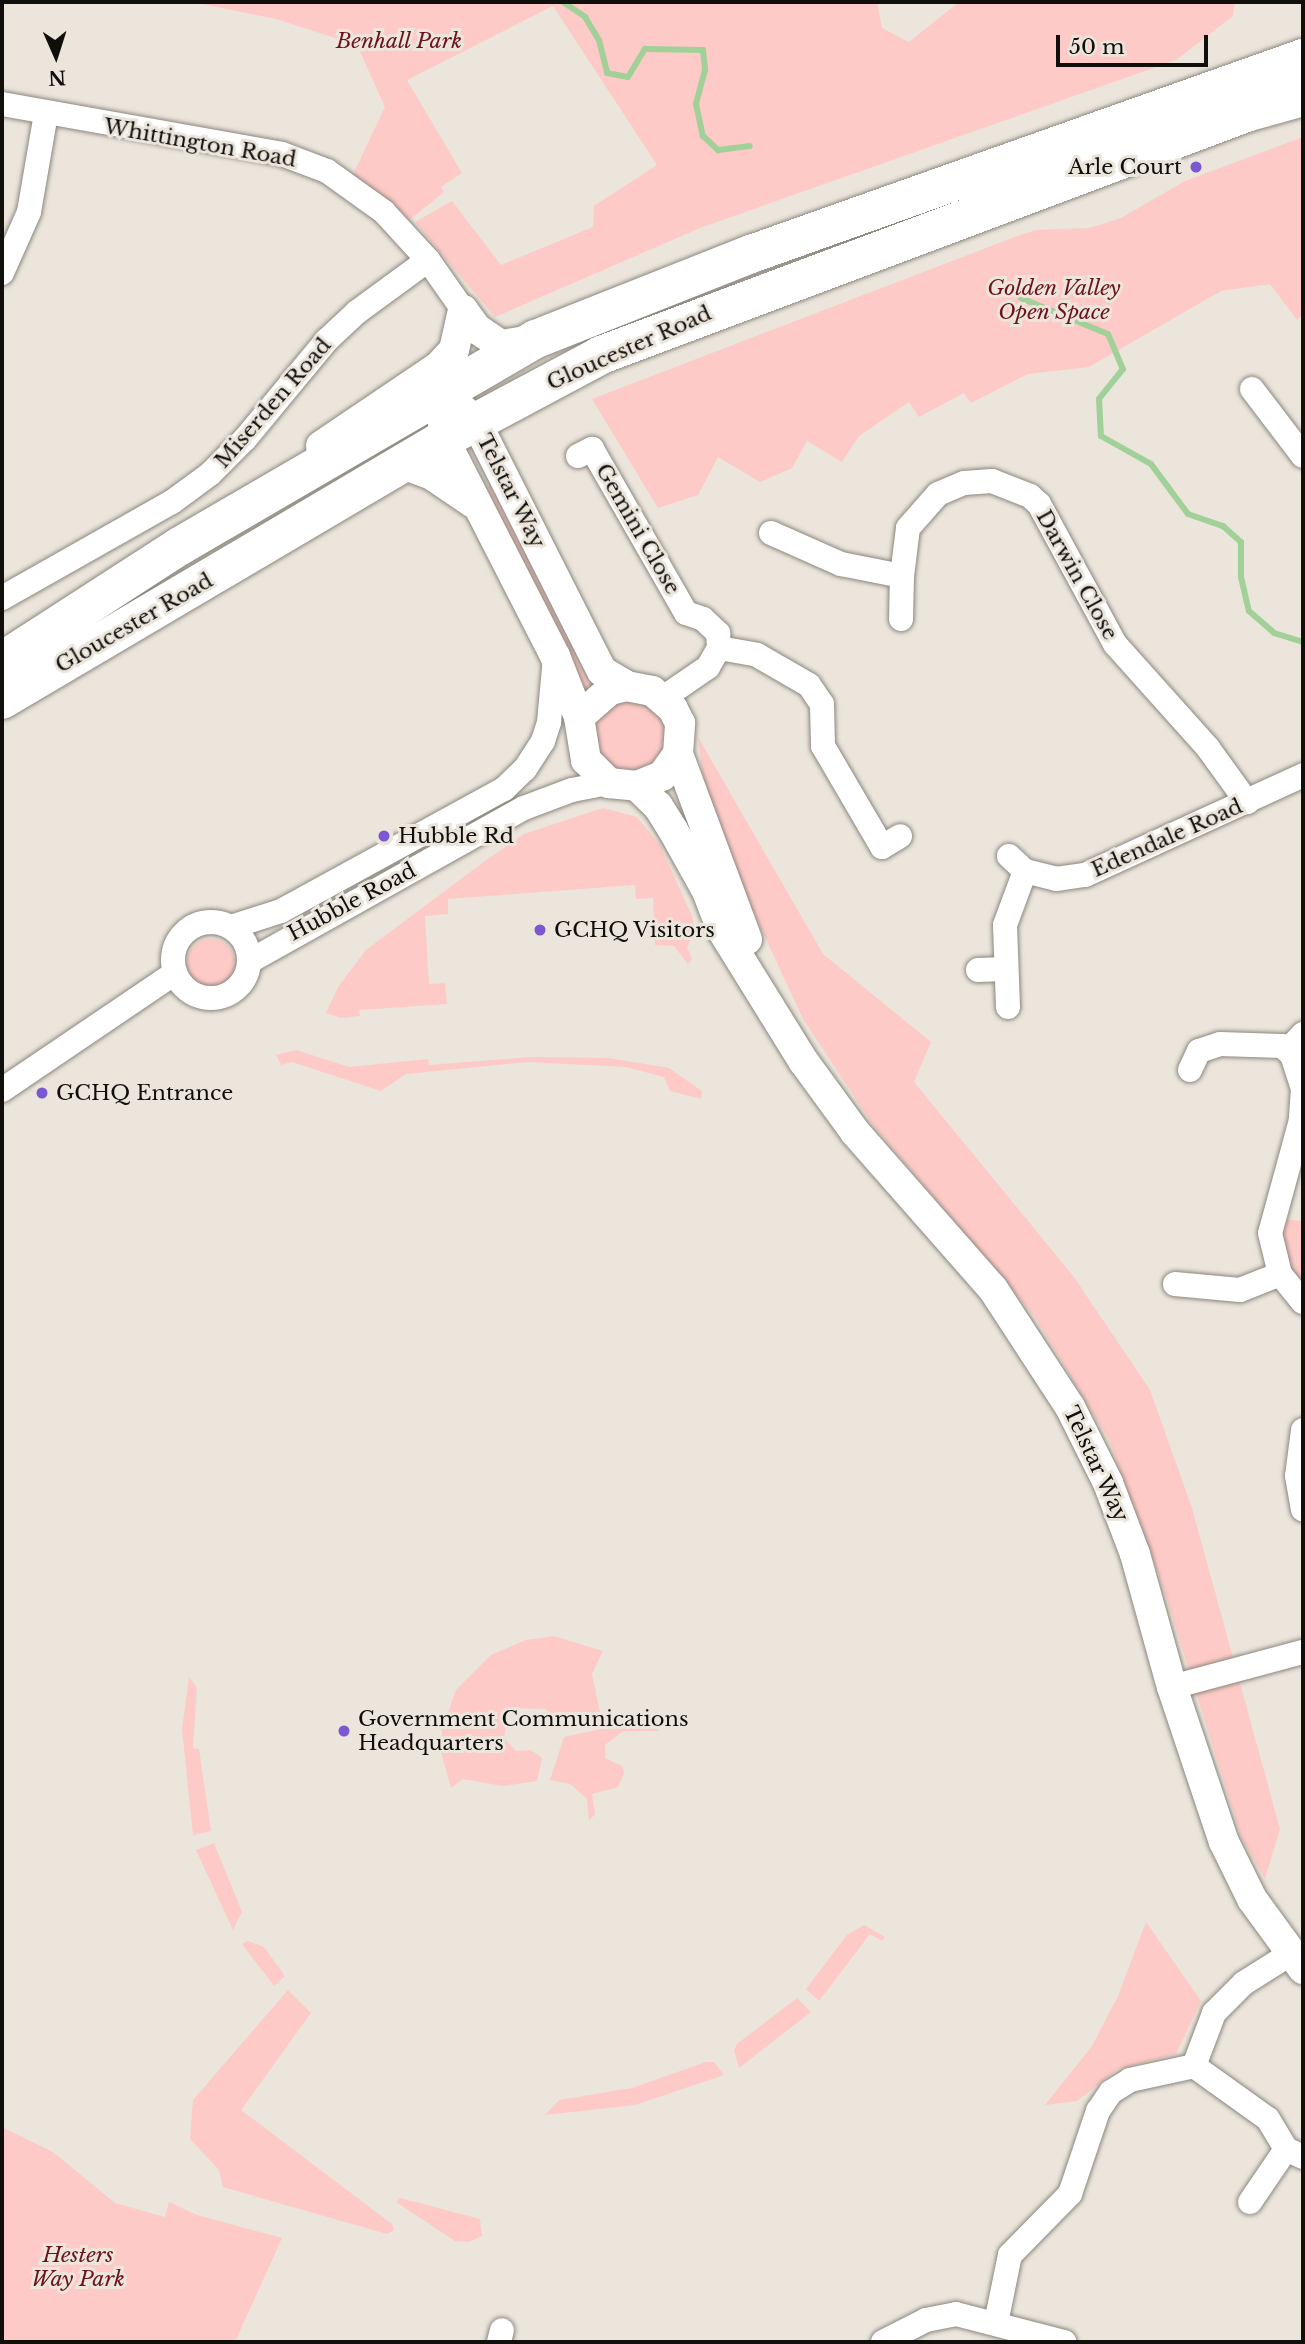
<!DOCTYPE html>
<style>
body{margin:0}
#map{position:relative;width:1305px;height:2344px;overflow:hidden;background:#ebe5dc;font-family:"Libre Baskerville",serif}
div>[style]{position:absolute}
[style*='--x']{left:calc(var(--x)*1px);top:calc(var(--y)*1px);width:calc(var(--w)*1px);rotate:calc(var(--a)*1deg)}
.green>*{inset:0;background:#fecac7}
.round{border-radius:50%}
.stream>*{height:6px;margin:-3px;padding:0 3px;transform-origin:3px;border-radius:3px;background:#a1d199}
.roads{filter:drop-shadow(0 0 2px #8c877e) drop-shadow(0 0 2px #8c877e)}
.minor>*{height:24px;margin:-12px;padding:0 12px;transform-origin:12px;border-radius:12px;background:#fff}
.minor>.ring{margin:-12px;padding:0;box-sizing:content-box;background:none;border:24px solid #fff;border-radius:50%}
.tertiary>*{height:30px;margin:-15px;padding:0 15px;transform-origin:15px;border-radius:15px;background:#fff}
.trunk>*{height:38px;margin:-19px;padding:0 19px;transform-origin:19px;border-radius:19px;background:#fff}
.dots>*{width:19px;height:19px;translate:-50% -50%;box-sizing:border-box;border:4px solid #ebe5dc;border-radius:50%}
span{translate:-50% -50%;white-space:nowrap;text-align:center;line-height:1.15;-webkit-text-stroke:6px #ebe5dc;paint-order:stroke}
.park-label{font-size:21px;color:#6d131b;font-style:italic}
.street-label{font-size:21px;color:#110f0c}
.poi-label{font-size:21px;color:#110f0c}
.right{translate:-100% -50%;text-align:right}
.left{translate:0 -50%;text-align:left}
.frame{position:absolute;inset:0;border:4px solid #110f0c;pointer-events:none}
.north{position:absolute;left:21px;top:21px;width:70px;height:70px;-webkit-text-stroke:5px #ebe5dc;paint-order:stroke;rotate:177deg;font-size:19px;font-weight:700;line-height:28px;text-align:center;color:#110f0c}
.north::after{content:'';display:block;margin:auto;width:24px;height:32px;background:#110f0c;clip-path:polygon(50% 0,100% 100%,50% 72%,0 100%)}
.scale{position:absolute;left:1056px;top:35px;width:152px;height:32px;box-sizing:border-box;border:4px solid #110f0c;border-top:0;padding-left:9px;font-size:21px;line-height:24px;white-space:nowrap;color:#110f0c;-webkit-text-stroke:5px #ebe5dc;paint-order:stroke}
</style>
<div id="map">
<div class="green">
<div style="clip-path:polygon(192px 2px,877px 2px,882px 28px,909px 42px,959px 2px,1235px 2px,1233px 16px,1176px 60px,700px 228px,495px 317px,415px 222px,452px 201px,501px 265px,593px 227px,594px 206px,657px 165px,553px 6px,407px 80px,462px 173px,441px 187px,444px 192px,400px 228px,349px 183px,385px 107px,357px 45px,276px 19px)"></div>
<div style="clip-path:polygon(1303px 137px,1303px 314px,1297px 320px,1270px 284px,1221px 291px,1089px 367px,1028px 374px,971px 403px,964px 393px,919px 417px,909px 402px,859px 436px,842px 462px,807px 441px,792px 468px,760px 482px,718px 457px,698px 495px,658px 508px,592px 399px,1020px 235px,1036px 230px,1090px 228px,1121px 218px,1185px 181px)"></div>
<div style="clip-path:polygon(492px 485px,581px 663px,600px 683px,586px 695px,481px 491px)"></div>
<div class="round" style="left:594px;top:701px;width:72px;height:72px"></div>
<div style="clip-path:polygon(698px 737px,823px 954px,931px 1042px,914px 1082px,1074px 1277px,1150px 1390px,1192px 1508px,1280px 1829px,1265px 1879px,1242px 1839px,1161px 1581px,1109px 1440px,1035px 1317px,873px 1125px,803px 1019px,734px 870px,705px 794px)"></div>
<div style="clip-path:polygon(603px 808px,637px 817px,660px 845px,693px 918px,694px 933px,687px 947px,692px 959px,688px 964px,674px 946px,655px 945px,653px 898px,636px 899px,635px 885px,448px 899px,448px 914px,425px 916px,429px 984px,445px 983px,447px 1004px,359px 1010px,360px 1016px,341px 1018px,326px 1013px,338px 987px,366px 950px,485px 861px,524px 834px)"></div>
<div class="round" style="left:187px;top:939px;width:48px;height:48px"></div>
<div style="clip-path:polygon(296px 1050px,349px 1067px,428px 1059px,429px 1065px,531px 1057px,609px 1058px,669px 1068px,702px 1091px,701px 1099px,670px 1091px,664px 1077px,626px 1067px,529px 1062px,406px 1074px,381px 1091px,292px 1062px,281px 1065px,276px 1055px)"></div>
<div style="clip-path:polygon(1271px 1218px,1303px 1221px,1303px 1302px)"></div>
<div style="clip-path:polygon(554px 1636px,603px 1651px,592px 1674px,601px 1717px,607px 1722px,590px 1727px,554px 1717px,546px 1709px,510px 1708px,504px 1738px,516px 1751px,531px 1750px,542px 1758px,537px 1781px,503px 1786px,463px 1779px,451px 1788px,441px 1752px,442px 1729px,456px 1690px,491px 1655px,526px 1640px)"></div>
<div style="clip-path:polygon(189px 1677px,197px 1688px,193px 1748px,199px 1749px,211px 1831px,193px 1835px,182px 1729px)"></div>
<div style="clip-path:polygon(655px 1717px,658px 1731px,623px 1731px,605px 1745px,605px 1758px,622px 1766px,624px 1773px,618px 1787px,592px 1794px,595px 1814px,589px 1821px,587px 1799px,570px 1784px,550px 1780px,564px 1737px)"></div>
<div style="clip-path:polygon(214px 1843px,242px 1912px,233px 1930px,196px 1850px)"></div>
<div style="clip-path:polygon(1146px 1922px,1201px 2001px,1176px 2054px,1118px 2069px,1077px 2101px,1045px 2105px,1092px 2046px,1118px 1996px)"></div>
<div style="clip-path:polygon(864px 1925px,885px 1937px,882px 1941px,870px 1934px,819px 2001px,806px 1989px,847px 1935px)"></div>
<div style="clip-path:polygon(248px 1941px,264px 1947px,285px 1976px,274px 1986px,242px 1944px)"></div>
<div style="clip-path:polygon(288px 1990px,311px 2013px,241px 2110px,392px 2224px,394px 2230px,387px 2234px,223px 2187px,219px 2170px,190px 2139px,193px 2100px)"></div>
<div style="clip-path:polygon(797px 1998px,811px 2012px,739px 2068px,734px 2050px,737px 2044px)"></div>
<div style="clip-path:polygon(706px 2062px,714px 2062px,724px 2075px,635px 2105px,545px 2115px,559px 2100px,632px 2088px)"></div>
<div style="clip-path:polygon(2px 2127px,53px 2152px,115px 2203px,165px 2217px,169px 2202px,197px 2215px,282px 2238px,235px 2342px,2px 2342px)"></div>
<div style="clip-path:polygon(400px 2198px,480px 2219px,482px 2236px,469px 2242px,455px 2241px,396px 2202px)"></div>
</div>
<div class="stream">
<div style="--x:563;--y:2;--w:27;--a:34"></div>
<div style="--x:585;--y:17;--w:27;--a:59"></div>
<div style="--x:599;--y:40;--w:34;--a:76"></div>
<div style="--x:607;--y:73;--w:21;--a:11"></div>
<div style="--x:628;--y:77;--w:33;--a:-59"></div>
<div style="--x:645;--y:49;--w:58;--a:1"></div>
<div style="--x:703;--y:50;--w:20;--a:84"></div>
<div style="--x:705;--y:70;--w:35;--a:105"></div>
<div style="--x:696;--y:104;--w:33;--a:78"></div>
<div style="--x:703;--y:136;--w:21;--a:43"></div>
<div style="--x:718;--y:150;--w:32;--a:-7"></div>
<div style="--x:1021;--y:298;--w:94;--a:22.5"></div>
<div style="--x:1108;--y:334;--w:38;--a:67"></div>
<div style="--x:1123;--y:369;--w:38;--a:129"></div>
<div style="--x:1099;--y:399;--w:37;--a:87"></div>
<div style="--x:1101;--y:436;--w:57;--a:29.2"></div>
<div style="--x:1151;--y:464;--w:62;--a:53.5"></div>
<div style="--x:1188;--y:514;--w:37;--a:19"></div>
<div style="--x:1223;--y:526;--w:24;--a:42"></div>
<div style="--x:1241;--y:542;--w:35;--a:90"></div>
<div style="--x:1241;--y:577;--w:35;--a:77"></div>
<div style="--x:1249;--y:611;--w:33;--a:41"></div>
<div style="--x:1274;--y:633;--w:30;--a:17"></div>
</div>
<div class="roads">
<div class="minor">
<div style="--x:2;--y:104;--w:284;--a:10.1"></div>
<div style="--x:282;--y:154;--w:48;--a:20.7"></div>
<div style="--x:327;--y:171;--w:70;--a:35.7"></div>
<div style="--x:384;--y:212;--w:65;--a:47.5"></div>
<div style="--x:428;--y:260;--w:61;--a:55"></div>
<div style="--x:2;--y:273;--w:67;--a:-66.1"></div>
<div style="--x:29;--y:212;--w:99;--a:-80.2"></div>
<div style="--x:1252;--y:389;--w:84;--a:52.7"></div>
<div style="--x:578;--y:456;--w:16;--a:-27"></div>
<div style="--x:592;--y:449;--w:189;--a:60.2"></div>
<div style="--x:686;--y:613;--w:18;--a:19"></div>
<div style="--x:703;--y:619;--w:21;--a:43"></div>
<div style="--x:718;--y:633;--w:15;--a:86"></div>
<div style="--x:719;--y:648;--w:39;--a:10"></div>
<div style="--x:757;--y:655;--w:60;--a:30"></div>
<div style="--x:809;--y:685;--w:23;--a:56"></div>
<div style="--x:822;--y:704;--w:42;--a:88.6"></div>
<div style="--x:823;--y:746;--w:117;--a:59.7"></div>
<div style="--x:882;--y:847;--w:21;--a:-31"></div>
<div style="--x:771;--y:533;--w:77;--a:23.9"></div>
<div style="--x:841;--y:564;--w:62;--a:11.1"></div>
<div style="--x:902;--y:576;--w:43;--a:91.3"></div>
<div style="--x:902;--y:576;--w:48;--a:-82.9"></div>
<div style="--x:908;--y:528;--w:45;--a:-48.6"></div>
<div style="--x:938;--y:494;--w:28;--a:-23"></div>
<div style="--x:964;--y:483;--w:28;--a:-4"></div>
<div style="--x:992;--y:481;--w:41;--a:21.5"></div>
<div style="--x:1030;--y:496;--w:12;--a:42"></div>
<div style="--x:1039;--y:504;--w:159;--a:61.5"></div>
<div style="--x:1115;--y:644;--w:140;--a:48.2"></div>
<div style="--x:1208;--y:748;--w:67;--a:54.2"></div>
<div style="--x:2;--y:598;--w:195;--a:-29.5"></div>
<div style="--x:172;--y:502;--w:47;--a:-36.4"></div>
<div style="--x:210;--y:474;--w:49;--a:-45"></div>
<div style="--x:245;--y:439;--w:129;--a:-50.4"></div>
<div style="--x:327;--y:340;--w:41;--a:-43"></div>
<div style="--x:357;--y:312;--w:88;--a:-36.2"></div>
<div style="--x:663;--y:698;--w:55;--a:-34.6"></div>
<div style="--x:708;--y:667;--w:22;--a:-60"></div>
<div style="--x:1025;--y:871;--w:32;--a:14"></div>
<div style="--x:1056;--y:879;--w:29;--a:-8"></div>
<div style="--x:1085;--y:875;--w:240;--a:-24.6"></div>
<div class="ring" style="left:173px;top:922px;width:52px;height:52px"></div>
<div style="--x:231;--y:927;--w:52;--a:-17.7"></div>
<div style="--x:281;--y:911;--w:254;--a:-28.7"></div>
<div style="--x:504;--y:789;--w:29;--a:-44"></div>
<div style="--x:525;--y:769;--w:33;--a:-57"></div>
<div style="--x:543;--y:741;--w:20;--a:-72"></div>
<div style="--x:549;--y:722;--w:65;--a:-84.7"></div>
<div style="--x:250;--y:961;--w:314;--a:-29.2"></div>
<div style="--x:524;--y:808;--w:51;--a:-20.6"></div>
<div style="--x:572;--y:790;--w:38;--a:-11"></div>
<div style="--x:978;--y:970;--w:28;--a:-2"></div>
<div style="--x:1008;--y:1007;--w:82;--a:-92.1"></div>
<div style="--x:1005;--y:925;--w:58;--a:-69.7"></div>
<div style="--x:1025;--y:871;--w:22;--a:-137"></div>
<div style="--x:1288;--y:1050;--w:22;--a:-47"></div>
<div style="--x:1190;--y:1070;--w:21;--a:-65"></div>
<div style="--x:1199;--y:1051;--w:22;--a:-18"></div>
<div style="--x:1220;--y:1044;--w:62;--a:1.8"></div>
<div style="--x:1282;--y:1046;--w:13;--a:42"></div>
<div style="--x:1292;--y:1055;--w:35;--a:72"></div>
<div style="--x:1303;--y:1088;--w:32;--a:94"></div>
<div style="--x:1301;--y:1120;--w:117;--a:105.3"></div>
<div style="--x:1270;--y:1233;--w:42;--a:76.3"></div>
<div style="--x:1280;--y:1274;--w:36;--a:51"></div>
<div style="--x:2;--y:1090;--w:209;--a:-34.1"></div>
<div style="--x:1175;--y:1284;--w:65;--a:5.3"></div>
<div style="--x:1240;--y:1290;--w:43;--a:-21.8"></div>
<div style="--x:1303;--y:1430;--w:46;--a:97.4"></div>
<div style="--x:1297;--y:1476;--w:34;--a:80"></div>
<div style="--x:1172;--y:1687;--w:136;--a:-15"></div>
<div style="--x:1194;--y:2066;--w:57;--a:-69.3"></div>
<div style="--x:1214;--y:2013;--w:42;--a:-45"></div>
<div style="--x:1244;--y:1983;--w:54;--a:-32.2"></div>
<div style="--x:1250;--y:2202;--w:64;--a:-55.8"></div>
<div style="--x:996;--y:2323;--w:69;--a:-78.4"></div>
<div style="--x:1010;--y:2255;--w:86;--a:-45.5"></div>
<div style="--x:1070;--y:2194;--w:88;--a:-71.4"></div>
<div style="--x:1098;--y:2111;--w:23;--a:-56"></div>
<div style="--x:1111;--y:2092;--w:22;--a:-32"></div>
<div style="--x:1130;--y:2080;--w:66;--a:-12.3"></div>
<div style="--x:1194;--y:2066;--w:91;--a:35.6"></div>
<div style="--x:1268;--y:2119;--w:35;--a:59"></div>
<div style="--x:1286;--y:2149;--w:19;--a:25"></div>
<div style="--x:499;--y:2342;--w:12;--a:-76"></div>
<div style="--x:883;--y:2342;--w:48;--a:-27.1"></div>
<div style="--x:926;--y:2320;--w:31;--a:-11"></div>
<div style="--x:956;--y:2314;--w:112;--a:14.5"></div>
</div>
<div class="tertiary">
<div style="--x:463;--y:310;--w:24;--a:54"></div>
<div style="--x:477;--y:329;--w:29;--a:34"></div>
<div style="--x:501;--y:345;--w:31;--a:-9"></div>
<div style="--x:441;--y:390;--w:49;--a:86.5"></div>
<div style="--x:444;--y:439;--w:244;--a:62.9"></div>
<div style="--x:555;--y:656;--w:66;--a:68.5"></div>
<div style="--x:579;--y:717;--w:44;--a:80.8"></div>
<div style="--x:586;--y:760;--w:33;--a:45"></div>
<div style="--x:609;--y:783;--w:28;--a:6"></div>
<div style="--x:637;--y:786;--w:27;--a:-22"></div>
<div style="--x:662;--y:776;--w:27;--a:-54"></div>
<div style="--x:678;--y:754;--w:31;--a:-86"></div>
<div style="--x:680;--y:723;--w:16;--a:-117"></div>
<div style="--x:673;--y:709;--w:28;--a:-139"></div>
<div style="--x:652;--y:691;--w:25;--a:-169"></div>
<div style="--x:627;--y:686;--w:17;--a:167"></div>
<div style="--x:610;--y:690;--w:41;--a:138.9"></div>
<div style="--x:461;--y:408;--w:21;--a:43"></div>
<div style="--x:476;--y:422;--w:279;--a:63.2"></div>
<div style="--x:602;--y:671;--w:29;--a:31"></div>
<div style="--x:321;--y:446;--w:143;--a:-34.1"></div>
<div style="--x:439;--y:366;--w:22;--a:-47"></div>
<div style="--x:454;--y:350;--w:41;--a:-77.3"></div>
<div style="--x:402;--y:464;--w:32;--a:20"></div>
<div style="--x:432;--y:475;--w:50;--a:34.3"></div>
<div style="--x:678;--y:754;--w:198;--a:69.6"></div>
<div style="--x:637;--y:786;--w:29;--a:44"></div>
<div style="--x:658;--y:806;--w:28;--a:58"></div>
<div style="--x:673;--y:830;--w:70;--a:60.9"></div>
<div style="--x:707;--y:891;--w:42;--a:69"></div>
<div style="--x:722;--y:930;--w:155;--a:58.2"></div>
<div style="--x:804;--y:1062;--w:87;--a:53.9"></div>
<div style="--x:855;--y:1132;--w:209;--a:48.7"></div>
<div style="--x:993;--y:1289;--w:141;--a:56.9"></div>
<div style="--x:1070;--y:1407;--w:85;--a:63.4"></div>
<div style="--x:1108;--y:1483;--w:76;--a:69.2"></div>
<div style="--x:1135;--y:1554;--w:138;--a:74.5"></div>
<div style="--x:1172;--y:1687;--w:163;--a:71.5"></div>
<div style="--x:1224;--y:1842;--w:64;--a:63.8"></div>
<div style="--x:1252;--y:1899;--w:87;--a:53.9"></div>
</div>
<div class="trunk">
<div style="--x:2;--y:661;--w:212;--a:-32.9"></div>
<div style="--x:180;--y:546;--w:412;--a:-30.2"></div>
<div style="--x:536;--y:339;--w:231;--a:-21.6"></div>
<div style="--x:751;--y:254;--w:586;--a:-19.55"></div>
<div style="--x:2;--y:700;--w:513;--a:-30.56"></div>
<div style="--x:444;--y:439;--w:178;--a:-28.1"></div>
<div style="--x:601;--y:355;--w:692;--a:-20.56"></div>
<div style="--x:1249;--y:112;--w:56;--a:-15.5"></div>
</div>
</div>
<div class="dots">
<div style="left:1196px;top:167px;background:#7b58d2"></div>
<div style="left:384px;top:836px;background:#7b58d2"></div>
<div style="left:540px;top:930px;background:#7b58d2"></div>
<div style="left:42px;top:1093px;background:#7b58d2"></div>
<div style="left:344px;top:1731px;background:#7b58d2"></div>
</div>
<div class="park-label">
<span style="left:399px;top:41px">Benhall Park</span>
<span style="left:1054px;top:300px">Golden Valley<br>Open Space</span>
<span style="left:78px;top:2267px">Hesters<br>Way Park</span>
</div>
<div class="street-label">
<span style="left:200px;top:143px;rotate:10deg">Whittington Road</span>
<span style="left:629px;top:348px;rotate:-24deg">Gloucester Road</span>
<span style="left:273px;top:403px;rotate:-49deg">Miserden Road</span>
<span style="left:511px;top:491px;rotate:63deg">Telstar Way</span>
<span style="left:638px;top:529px;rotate:60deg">Gemini Close</span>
<span style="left:1077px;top:575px;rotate:61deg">Darwin Close</span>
<span style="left:134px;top:623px;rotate:-30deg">Gloucester Road</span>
<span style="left:1167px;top:838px;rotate:-24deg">Edendale Road</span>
<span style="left:352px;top:902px;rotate:-28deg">Hubble Road</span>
<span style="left:1096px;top:1464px;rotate:65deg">Telstar Way</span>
</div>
<div class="poi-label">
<span class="right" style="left:1182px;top:167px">Arle Court</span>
<span class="left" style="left:398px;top:836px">Hubble Rd</span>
<span class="left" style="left:554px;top:930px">GCHQ Visitors</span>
<span class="left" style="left:56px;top:1093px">GCHQ Entrance</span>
<span class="left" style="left:358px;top:1731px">Government Communications<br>Headquarters</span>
</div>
<div class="frame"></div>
<div class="north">N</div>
<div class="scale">50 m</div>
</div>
